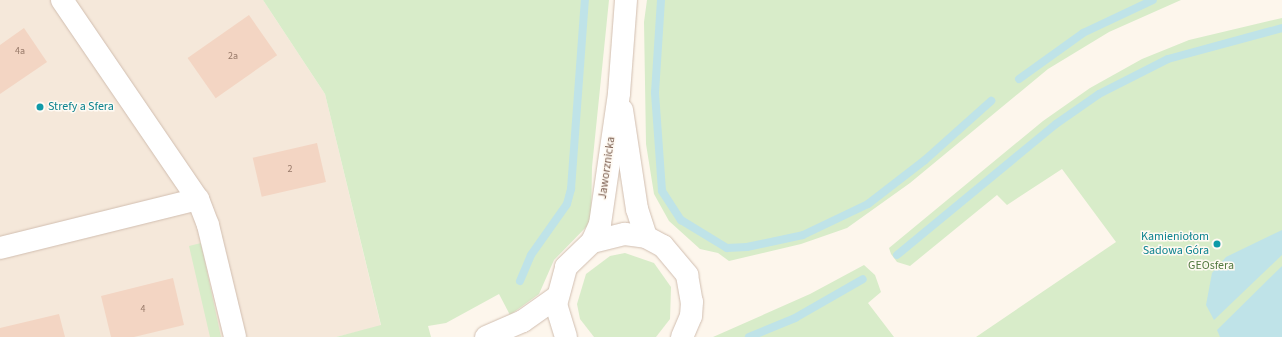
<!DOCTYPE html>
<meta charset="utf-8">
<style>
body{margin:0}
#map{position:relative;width:1282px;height:337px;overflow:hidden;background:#fdf6ec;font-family:"Source Sans 3",sans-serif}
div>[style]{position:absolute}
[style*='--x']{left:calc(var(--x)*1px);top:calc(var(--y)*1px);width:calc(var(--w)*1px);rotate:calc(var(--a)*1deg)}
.residential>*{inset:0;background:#f5e8da}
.green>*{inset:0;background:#d8ecc9}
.water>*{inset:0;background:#bfe3e8}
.stream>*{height:8px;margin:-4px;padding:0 4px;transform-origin:4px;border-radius:4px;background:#bfe3e8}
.building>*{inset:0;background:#f3d5c3;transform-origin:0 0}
.roads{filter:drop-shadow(0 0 1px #d1beb0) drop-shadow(0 0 1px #d1beb0)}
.minor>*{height:22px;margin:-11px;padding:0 11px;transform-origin:11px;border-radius:11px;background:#fff}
.tertiary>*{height:22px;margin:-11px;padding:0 11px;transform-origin:11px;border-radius:11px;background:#fff}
.dots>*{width:11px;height:11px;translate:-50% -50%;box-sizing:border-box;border:2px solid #fffaf3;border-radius:50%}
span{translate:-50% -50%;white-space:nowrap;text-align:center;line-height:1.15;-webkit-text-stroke:3px #fffaf3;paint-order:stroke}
.number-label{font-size:10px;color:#987a6a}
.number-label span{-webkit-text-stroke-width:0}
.culture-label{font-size:12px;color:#0d838f}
.left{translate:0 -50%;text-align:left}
.right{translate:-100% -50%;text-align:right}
.street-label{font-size:12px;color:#7a5c4d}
.park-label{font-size:12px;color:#537a41}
</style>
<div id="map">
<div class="residential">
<div style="clip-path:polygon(0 0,263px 0,325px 94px,381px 326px,336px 337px,0 337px)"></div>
</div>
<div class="green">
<div style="clip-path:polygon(263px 0,609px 0,592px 167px,591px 222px,554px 260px,539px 294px,510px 315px,499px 294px,446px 323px,428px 326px,431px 337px,336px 337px,381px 325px,325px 94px)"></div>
<div style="clip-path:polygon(647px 0,1181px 0,1109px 32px,1048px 69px,910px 183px,847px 228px,801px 244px,729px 261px,718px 253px,700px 249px,669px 221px,654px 194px,646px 144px,644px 22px)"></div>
<div style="clip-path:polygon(1282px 18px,1282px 337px,976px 337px,1116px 242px,1062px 169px,1007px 205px,997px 195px,910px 266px,897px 262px,891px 254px,889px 248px,1043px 121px,1090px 88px,1142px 59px,1189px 40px)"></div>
<div style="clip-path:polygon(201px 243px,221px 337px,210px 337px,189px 246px)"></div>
<div style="clip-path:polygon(625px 253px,654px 263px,671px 287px,670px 319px,656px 337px,594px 337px,580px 319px,577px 304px,586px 274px,610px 256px)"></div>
<div style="clip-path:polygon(864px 265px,875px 275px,881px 292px,868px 303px,894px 337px,713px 337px,810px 294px)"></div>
</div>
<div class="water">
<div style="clip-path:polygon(1282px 230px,1282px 255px,1214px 320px,1206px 305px,1212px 273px,1226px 257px)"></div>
<div style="clip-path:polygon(1282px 266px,1282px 337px,1220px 337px,1217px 330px)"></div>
</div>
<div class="stream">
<div style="--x:661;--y:0;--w:93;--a:93.7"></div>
<div style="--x:655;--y:93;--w:98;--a:85.9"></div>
<div style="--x:662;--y:191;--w:35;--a:57"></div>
<div style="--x:681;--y:220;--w:54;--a:31.3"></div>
<div style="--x:727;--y:248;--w:20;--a:-3"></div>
<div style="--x:747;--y:247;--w:57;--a:-12.1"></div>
<div style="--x:803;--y:235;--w:72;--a:-25.5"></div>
<div style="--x:868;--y:204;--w:72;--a:-37.7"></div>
<div style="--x:925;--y:160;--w:89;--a:-41.8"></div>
<div style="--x:1019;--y:79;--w:79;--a:-35.7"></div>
<div style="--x:1083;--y:33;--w:77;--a:-25.2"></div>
<div style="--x:897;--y:255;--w:206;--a:-39.5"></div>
<div style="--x:1056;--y:124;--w:52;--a:-34.9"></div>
<div style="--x:1099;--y:94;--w:77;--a:-26.9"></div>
<div style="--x:1168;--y:59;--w:118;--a:-15.2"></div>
<div style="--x:520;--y:281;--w:28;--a:-67"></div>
<div style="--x:531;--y:255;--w:62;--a:-54.8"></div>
<div style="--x:567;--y:204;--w:16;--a:-75"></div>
<div style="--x:571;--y:189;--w:190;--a:-85.8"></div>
<div style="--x:749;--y:337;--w:50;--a:-22.4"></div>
<div style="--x:795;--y:318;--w:78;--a:-29.8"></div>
</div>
<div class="building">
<div style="left:249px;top:15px;width:49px;height:75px;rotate:55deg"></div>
<div style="clip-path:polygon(24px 28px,47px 62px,0 94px,0 45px)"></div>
<div style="left:317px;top:143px;width:40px;height:66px;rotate:77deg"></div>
<div style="clip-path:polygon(173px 278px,184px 325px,134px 337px,111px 337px,101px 296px)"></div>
<div style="clip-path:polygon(59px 314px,65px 337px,0 337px,0 328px)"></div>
</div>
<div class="roads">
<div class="minor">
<div style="--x:62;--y:0;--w:241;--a:55.7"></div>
<div style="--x:198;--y:199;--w:28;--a:69"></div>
<div style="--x:208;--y:225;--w:115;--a:76.4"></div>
<div style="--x:0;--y:248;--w:204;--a:-13.9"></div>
</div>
<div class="tertiary">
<div style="--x:622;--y:110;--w:100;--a:81.4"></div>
<div style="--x:637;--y:209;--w:29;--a:72"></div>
<div style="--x:592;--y:242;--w:20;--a:-66"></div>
<div style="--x:600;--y:224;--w:132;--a:-81.7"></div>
<div style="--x:619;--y:93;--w:93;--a:-85.7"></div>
<div style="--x:486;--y:337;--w:40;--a:-23.4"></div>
<div style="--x:523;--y:321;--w:42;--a:-35.2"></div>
<div style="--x:566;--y:337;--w:34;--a:-107"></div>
<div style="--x:556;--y:305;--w:39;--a:-75"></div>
<div style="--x:566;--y:267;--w:36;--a:-44"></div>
<div style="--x:592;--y:242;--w:34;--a:-14"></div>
<div style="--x:625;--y:234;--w:21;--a:8"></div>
<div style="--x:646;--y:237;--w:19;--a:28"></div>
<div style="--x:663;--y:246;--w:38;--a:50"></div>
<div style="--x:687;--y:275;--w:27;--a:80"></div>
<div style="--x:692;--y:302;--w:14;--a:94"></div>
<div style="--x:691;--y:316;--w:23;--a:113"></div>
</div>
</div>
<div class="dots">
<div style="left:40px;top:107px;background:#0f9aa8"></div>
<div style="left:1217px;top:244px;background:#0f9aa8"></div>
</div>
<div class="number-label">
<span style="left:20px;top:52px">4a</span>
<span style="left:233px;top:57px">2a</span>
<span style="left:290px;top:170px">2</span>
<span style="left:143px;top:310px">4</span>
</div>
<div class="culture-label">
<span class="left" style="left:48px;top:107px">Strefy a Sfera</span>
<span class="right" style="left:1209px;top:244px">Kamieniołom<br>Sadowa Góra</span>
</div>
<div class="street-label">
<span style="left:607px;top:168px;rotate:-82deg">Jaworznicka</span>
</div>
<div class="park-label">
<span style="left:1211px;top:266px">GEOsfera</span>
</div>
</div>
